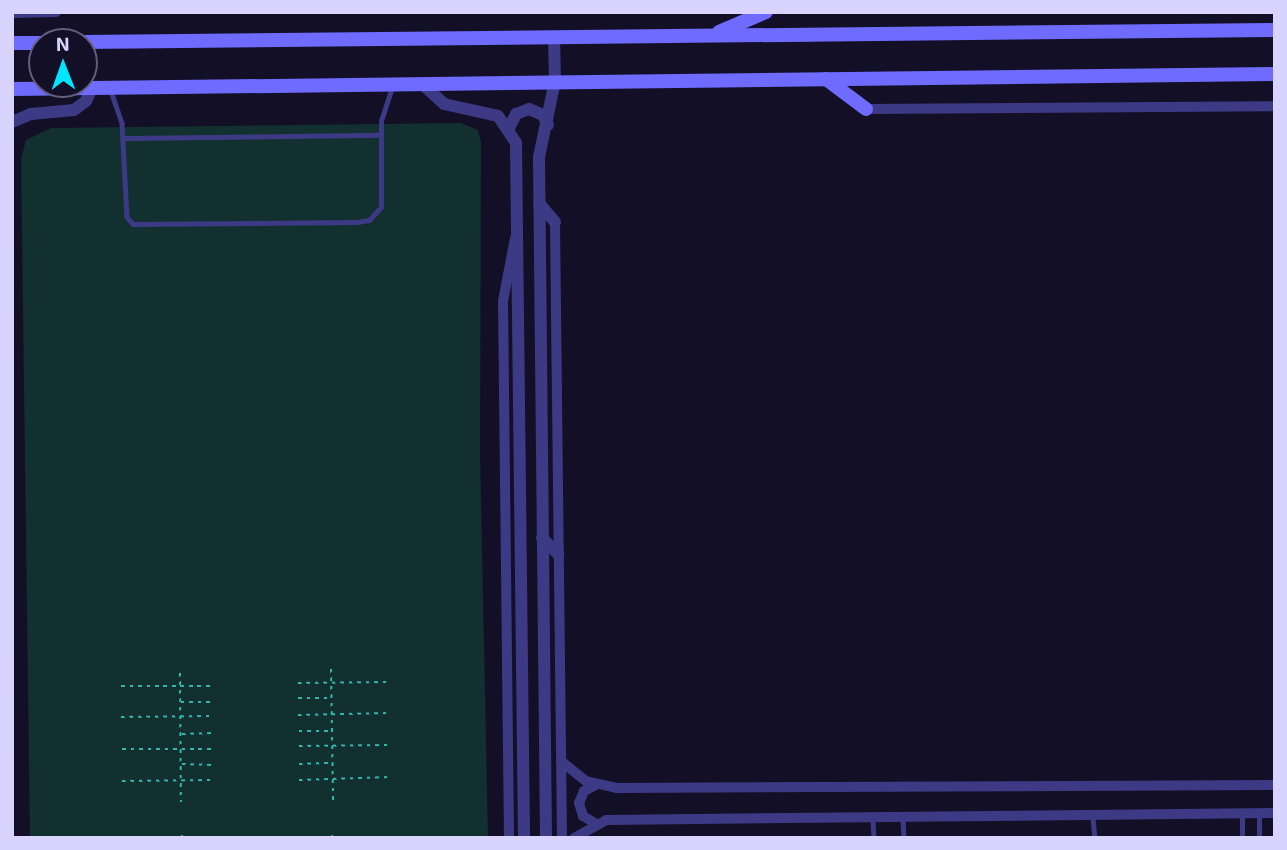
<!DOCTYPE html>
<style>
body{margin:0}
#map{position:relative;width:1287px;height:850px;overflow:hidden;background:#130f26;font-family:"Exo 2",sans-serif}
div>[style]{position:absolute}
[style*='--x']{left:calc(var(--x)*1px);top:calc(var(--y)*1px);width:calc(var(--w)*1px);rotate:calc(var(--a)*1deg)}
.green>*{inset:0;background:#12302f}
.path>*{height:2px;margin-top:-1px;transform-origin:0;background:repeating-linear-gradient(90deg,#2fb8b0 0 3.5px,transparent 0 8.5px)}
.service>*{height:4.5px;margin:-2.25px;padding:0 2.25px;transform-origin:2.25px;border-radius:2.25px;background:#3d3a85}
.minor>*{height:10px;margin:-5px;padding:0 5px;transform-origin:5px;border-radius:5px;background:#3d3a85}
.tertiary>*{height:12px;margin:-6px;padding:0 6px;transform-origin:6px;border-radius:6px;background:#3d3a85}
.secondary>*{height:14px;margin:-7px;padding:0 7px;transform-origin:7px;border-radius:7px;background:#6f6bff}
span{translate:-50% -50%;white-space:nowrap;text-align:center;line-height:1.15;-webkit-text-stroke:6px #130f26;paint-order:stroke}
.frame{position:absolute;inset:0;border:14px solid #d9d4ff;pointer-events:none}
.north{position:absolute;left:28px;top:28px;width:70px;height:70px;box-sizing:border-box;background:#130f26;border:2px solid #625e7d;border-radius:50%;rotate:359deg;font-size:19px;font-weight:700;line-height:28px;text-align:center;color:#d9d4ff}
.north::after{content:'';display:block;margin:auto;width:24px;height:32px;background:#00e5ff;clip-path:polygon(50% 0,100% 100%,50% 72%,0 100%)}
</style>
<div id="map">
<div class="green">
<div style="clip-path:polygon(461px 123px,478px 130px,481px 142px,480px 453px,488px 838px,30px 838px,21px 159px,26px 140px,51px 128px)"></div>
</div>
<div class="path">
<div style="--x:331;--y:669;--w:131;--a:89.1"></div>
<div style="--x:180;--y:673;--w:129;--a:89.6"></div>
<div style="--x:298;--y:683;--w:91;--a:-0.6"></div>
<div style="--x:121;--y:686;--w:92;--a:0"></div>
<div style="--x:298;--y:698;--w:34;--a:0"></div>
<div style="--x:181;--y:702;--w:32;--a:0"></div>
<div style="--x:298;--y:715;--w:91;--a:-1.3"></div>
<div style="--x:121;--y:717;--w:92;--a:-0.6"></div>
<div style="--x:299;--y:731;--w:33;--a:0"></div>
<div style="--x:182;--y:734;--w:31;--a:-2"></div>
<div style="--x:299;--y:746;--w:90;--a:-0.6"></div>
<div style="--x:122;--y:749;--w:91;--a:0"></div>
<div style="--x:182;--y:764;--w:31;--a:2"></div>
<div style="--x:299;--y:764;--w:33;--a:-2"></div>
<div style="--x:299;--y:780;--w:91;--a:-1.9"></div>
<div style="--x:122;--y:781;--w:92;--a:-0.6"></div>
<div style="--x:332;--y:835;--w:3;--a:72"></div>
<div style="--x:182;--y:838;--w:3;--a:-90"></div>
</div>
<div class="service">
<div style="--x:111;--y:91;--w:34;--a:71"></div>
<div style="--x:122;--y:123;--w:94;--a:87"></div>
<div style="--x:127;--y:217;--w:9;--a:49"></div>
<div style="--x:133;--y:224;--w:224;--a:-0.5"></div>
<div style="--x:357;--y:222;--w:12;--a:-9"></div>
<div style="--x:369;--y:220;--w:18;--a:-47"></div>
<div style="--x:381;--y:207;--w:86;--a:-90"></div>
<div style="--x:381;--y:121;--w:35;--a:-72"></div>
<div style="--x:124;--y:138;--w:257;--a:-0.7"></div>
<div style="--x:1093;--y:817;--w:21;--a:85"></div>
<div style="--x:873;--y:820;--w:18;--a:87"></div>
<div style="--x:903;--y:820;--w:18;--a:87"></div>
<div style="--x:1242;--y:838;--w:23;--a:-90"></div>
<div style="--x:1259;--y:838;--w:24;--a:-90"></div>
</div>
<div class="minor">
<div style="--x:12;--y:13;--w:44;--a:-1.3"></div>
<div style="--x:866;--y:109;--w:409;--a:-0.4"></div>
<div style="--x:555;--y:222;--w:616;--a:89.35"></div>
<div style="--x:561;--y:761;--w:32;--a:39"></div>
<div style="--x:586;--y:781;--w:31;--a:13"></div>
<div style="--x:616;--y:788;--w:659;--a:-0.26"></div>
<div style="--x:595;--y:823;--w:14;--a:-150"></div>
<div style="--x:583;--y:816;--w:14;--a:-107"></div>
<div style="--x:579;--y:803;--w:13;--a:-67"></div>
<div style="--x:584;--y:791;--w:13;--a:-27"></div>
<div style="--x:509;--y:838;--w:537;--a:-90.64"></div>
<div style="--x:503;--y:301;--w:64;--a:-79.2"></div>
<div style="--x:574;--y:838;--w:37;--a:-29"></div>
<div style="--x:606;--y:820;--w:669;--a:-0.6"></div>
</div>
<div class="tertiary">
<div style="--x:421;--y:83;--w:31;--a:42"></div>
<div style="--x:444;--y:104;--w:55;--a:12.5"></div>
<div style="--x:498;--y:116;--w:32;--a:56"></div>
<div style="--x:516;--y:143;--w:695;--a:89.34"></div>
<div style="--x:12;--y:122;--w:21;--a:-23"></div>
<div style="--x:31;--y:114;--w:43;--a:-5.3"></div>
<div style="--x:74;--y:110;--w:15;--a:-37"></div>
<div style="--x:86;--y:101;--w:14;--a:-65"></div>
<div style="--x:509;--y:128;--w:16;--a:-63"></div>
<div style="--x:516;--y:114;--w:14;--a:-21"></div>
<div style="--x:529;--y:109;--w:15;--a:23"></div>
<div style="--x:543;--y:115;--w:11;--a:63"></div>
<div style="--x:539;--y:203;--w:25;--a:50"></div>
<div style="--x:542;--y:538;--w:23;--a:45"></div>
<div style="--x:546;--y:838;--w:681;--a:-90.59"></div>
<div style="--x:539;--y:157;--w:78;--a:-78.1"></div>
<div style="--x:555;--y:81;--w:43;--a:-91.3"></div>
</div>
<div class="secondary">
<div style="--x:719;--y:32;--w:51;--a:-23.1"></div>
<div style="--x:84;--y:42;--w:1191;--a:-0.58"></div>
<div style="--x:12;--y:43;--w:30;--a:0"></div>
<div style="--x:826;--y:79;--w:50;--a:36.9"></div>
<div style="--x:12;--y:89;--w:1263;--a:-0.68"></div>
</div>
<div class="frame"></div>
<div class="north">N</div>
</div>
